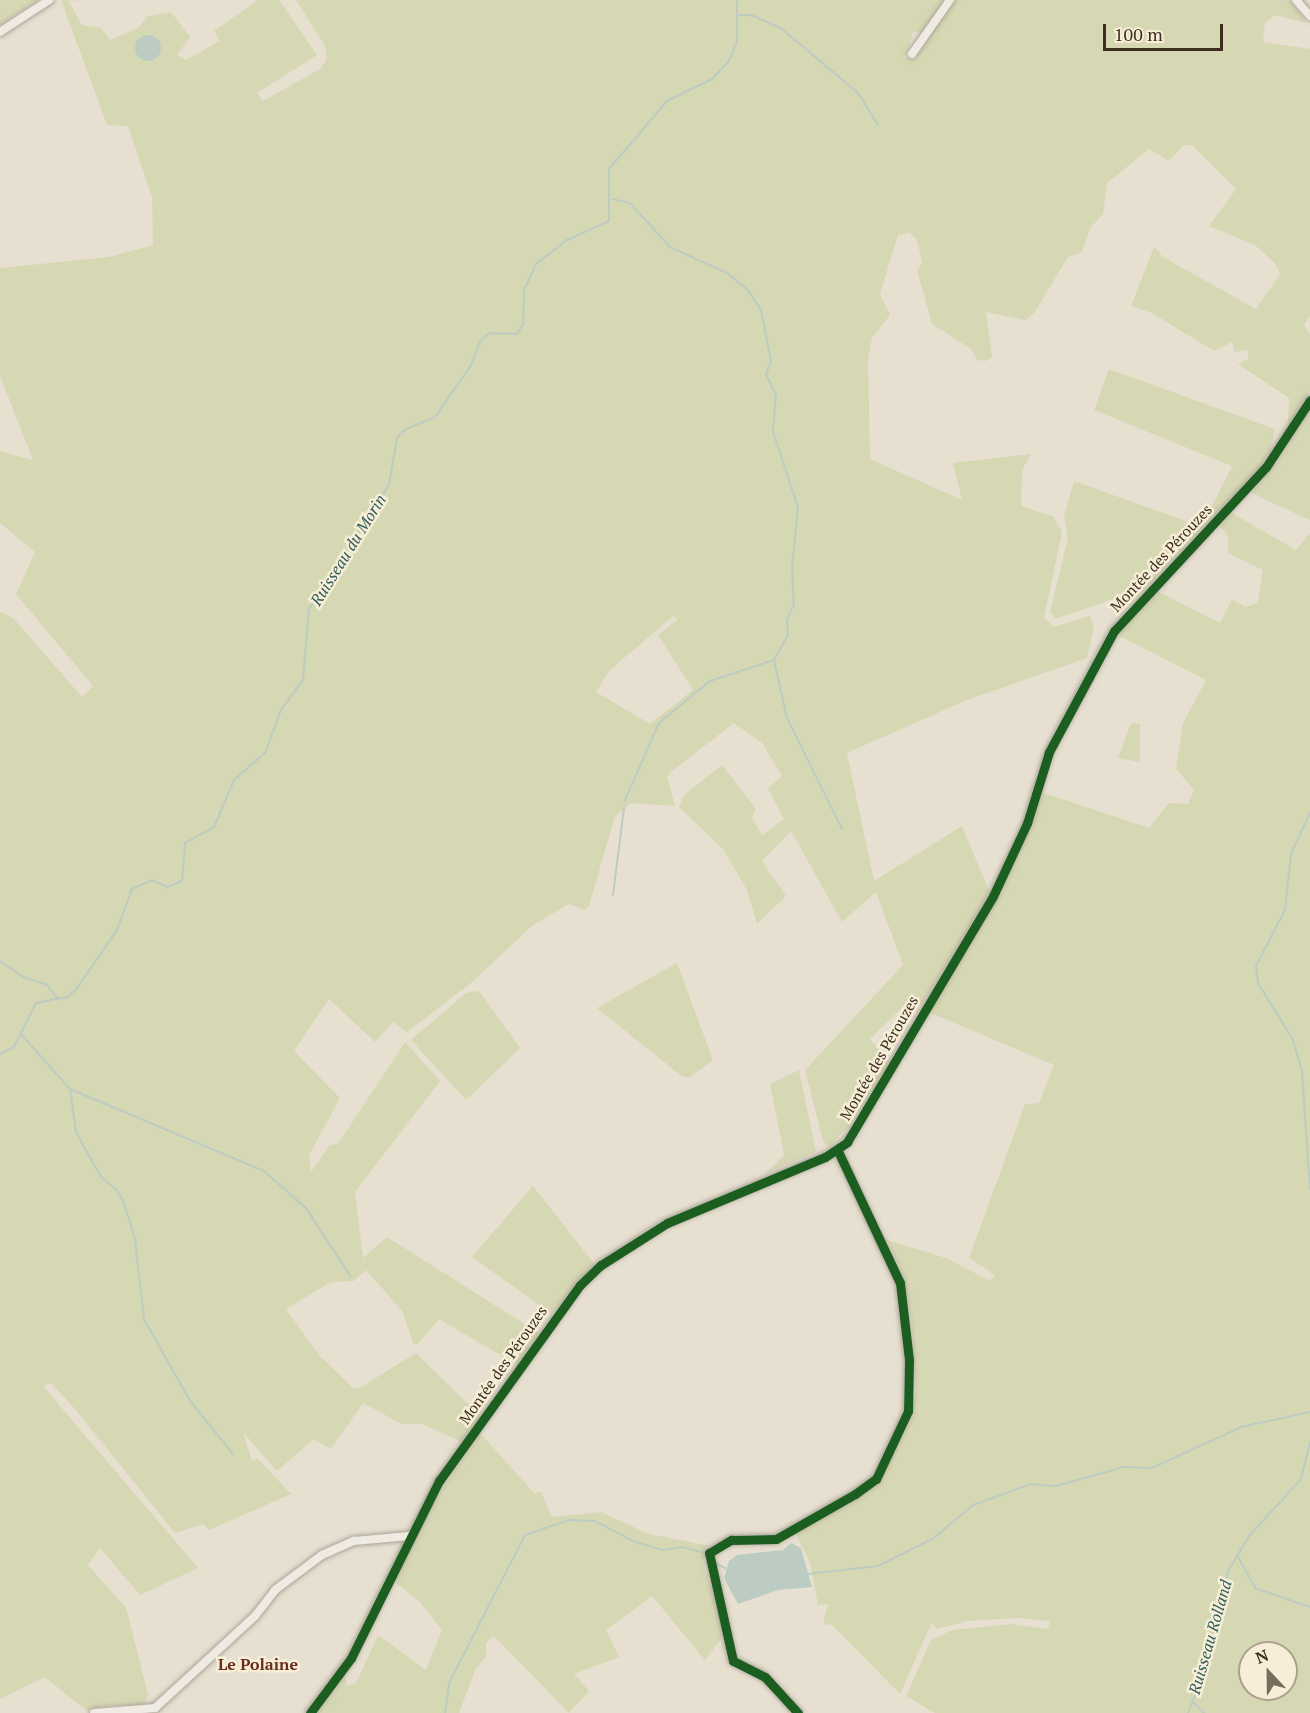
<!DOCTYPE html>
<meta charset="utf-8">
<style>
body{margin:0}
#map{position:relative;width:1310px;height:1713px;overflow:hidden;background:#e7e0d1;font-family:"PT Serif",serif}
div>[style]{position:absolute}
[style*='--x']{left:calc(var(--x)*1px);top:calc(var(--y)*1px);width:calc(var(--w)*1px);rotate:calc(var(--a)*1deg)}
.green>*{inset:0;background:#d6d7b3}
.water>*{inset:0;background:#bcccc2}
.round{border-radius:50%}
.stream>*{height:2px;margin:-1px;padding:0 1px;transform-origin:1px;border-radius:1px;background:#bcccc2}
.roads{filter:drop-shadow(0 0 2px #ada599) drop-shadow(0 0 2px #ada599)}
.minor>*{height:8px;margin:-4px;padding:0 4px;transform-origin:4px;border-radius:4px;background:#efebe3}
.cycleway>*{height:9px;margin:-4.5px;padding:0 4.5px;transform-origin:4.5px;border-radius:4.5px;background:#1b5e20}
span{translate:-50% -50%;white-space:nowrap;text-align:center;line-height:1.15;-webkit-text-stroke:5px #f7eed8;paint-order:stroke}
.street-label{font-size:15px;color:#3d2e20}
.water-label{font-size:16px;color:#2f5d5a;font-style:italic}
.neighbourhood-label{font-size:16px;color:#6b2e1e;font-weight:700}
.north{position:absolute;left:1238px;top:1641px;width:60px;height:60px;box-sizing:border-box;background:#f7eed8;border:2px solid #ada18e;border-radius:50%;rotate:338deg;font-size:16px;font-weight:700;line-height:24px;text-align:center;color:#3d2e20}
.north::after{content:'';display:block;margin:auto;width:21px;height:27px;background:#786c5e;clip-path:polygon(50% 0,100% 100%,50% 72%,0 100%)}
.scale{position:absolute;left:1103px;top:24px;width:120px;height:27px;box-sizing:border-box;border:3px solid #3d2e20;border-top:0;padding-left:8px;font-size:18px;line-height:21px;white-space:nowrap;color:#3d2e20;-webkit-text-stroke:4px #f7eed8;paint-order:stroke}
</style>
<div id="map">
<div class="green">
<div style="clip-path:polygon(0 0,38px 0,0 25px)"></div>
<div style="clip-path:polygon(evenodd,61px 0,68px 0,82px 25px,101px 28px,110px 40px,138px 28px,148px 16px,171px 12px,190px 37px,177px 55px,186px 60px,220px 41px,214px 31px,258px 0,279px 0,317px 55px,257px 93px,263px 101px,320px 69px,327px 60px,325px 46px,296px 0,1290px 0,1306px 23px,1275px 15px,1265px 23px,1263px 42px,1310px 49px,1310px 316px,1304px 325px,1310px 335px,1310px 391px,1288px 425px,1289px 398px,1238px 364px,1248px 359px,1248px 350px,1235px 352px,1232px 342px,1214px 351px,1152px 313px,1131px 306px,1154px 247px,1163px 257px,1256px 309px,1280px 274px,1275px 263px,1255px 245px,1209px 226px,1236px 189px,1192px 145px,1184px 145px,1169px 161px,1149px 149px,1107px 183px,1103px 214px,1091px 227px,1082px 252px,1068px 257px,1034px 313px,1025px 320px,986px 312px,992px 357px,986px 361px,977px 360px,971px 349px,932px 324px,917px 270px,922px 263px,917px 240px,909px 233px,898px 235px,880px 294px,890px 315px,872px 338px,868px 358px,870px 459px,962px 500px,953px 463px,1031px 454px,1022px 470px,1021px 506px,1054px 517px,1062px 532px,1044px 618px,1054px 627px,1090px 616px,1094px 627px,1087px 658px,967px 700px,847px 753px,874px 881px,962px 826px,990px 893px,921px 1005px,913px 997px,870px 1039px,889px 1062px,849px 1126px,830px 1146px,824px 1144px,805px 1070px,903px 965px,876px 892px,842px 922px,791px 831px,762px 861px,786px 896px,757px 924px,747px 890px,723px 849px,679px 807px,684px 795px,722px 765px,756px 809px,752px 818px,762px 835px,784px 819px,768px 789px,782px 776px,762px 743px,734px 723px,672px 771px,667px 777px,675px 806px,631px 803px,615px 816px,589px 906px,584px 910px,569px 904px,533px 925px,472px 982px,407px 1032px,393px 1022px,375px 1042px,329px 999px,294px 1051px,340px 1098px,309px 1155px,311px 1172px,330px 1145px,338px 1144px,405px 1042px,440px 1081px,355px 1192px,363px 1258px,387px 1237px,539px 1333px,519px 1366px,439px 1319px,418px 1344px,413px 1344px,403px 1312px,366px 1270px,354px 1281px,331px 1282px,286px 1309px,319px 1355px,353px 1388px,358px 1389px,416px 1353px,480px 1416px,462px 1442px,422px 1424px,402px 1424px,363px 1403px,331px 1449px,314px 1439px,277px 1471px,243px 1432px,252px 1461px,258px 1459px,291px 1494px,209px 1530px,203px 1524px,175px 1533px,75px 1409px,51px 1383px,43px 1386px,198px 1568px,140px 1595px,100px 1548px,88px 1565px,126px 1608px,148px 1695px,143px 1707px,108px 1705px,87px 1711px,45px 1677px,0 1699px,0 612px,13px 618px,82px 697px,93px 686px,16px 594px,35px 552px,0 523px,0 451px,33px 460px,0 376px,0 268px,109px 257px,153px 245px,152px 197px,128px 126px,107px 125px,61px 0,913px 32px,929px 34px,916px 58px,905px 58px,913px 32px,61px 0,673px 616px,678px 619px,658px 635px,693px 690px,650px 724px,596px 692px,609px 671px,673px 616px)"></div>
<div style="clip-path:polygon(1109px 369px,1275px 429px,1270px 451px,1257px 470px,1133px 601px,1122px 596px,1055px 619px,1050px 612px,1068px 538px,1064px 517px,1074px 481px,1197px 525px,1207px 516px,1232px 466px,1094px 410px)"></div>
<div style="clip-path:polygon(1310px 409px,1310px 520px,1251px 493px,1276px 464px)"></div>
<div style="clip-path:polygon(evenodd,1230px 512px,1296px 550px,1310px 533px,1310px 1713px,935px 1713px,906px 1696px,931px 1640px,952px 1630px,1011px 1624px,1048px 1629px,1050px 1621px,1019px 1618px,967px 1621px,937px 1629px,932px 1622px,900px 1694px,832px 1625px,823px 1624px,828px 1604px,818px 1605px,810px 1563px,796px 1534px,879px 1482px,910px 1422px,916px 1390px,911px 1316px,903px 1275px,887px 1240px,946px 1258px,990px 1281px,995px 1275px,969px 1258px,1025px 1104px,1039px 1103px,1054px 1065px,928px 1012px,992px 908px,1032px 825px,1041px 792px,1149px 828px,1169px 803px,1188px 804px,1194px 790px,1176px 769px,1183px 723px,1206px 680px,1118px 635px,1155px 590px,1220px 623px,1232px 599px,1245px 607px,1258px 603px,1263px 570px,1228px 553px,1228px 536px,1220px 527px,1230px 512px,1250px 1653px,1286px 1653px,1286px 1689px,1250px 1689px,1250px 1653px)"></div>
<div style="clip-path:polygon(1131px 723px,1140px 724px,1140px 762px,1118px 758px)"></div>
<div style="clip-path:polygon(677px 963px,713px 1060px,690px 1077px,683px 1077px,597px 1008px)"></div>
<div style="clip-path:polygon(479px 991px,520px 1048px,466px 1100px,411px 1040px,466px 993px)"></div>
<div style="clip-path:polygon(799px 1070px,816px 1152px,765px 1174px,784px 1155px,770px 1084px)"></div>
<div style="clip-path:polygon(533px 1186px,595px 1265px,551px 1313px,472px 1257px)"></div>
<div style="clip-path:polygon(480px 1433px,534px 1493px,541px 1492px,552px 1517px,601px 1512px,649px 1534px,706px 1545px,703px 1564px,720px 1616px,721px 1639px,705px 1660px,652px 1596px,606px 1630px,619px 1657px,574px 1674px,589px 1691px,569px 1713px,494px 1636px,486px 1643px,486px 1657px,476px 1668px,459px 1713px,317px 1713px,345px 1677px,347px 1686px,356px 1683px,378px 1635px,426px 1670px,442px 1630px,420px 1602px,392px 1580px,422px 1518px)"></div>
</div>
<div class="water">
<div class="round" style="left:135px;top:35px;width:26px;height:26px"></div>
<div style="clip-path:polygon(791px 1543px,801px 1548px,812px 1587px,778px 1590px,738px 1604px,724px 1578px,729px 1561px,737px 1555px,783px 1550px)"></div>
</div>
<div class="stream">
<div style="--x:739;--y:15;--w:13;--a:0"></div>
<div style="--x:752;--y:15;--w:33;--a:25"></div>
<div style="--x:782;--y:29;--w:99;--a:40.1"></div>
<div style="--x:858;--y:93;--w:38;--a:58"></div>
<div style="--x:612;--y:199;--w:18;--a:13"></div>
<div style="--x:630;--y:203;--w:59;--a:47.7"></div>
<div style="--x:670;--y:247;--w:63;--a:24.5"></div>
<div style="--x:727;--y:273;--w:26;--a:39"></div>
<div style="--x:747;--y:289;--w:25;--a:56"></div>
<div style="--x:761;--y:310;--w:52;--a:78.9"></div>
<div style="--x:771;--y:361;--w:14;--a:111"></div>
<div style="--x:766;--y:374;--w:23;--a:65"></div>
<div style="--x:776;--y:395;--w:37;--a:95"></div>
<div style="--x:773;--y:432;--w:79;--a:71.6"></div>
<div style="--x:798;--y:507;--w:61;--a:95.6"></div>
<div style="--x:792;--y:568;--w:36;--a:87"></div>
<div style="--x:794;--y:604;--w:17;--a:114"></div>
<div style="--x:787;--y:620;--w:15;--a:86"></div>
<div style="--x:788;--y:635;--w:29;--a:119"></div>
<div style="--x:774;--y:660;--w:59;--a:77.4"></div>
<div style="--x:787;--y:718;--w:124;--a:63.6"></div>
<div style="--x:625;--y:800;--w:84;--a:-66.2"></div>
<div style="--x:659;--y:723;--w:66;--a:-39.5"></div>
<div style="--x:710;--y:681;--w:67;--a:-18.2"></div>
<div style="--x:1310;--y:813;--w:45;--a:114.9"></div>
<div style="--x:1291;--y:854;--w:56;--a:96.1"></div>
<div style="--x:1285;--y:910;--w:63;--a:117.4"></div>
<div style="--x:1256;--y:966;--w:17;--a:83"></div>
<div style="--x:1258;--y:983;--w:67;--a:58.4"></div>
<div style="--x:1293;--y:1040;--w:33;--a:74"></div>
<div style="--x:1302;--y:1072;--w:117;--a:86.1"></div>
<div style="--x:613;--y:895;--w:88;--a:-82.8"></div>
<div style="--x:0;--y:961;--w:29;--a:34"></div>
<div style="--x:24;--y:977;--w:24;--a:19"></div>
<div style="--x:47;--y:985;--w:18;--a:52"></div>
<div style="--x:22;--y:1035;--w:72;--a:48.4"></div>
<div style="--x:70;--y:1089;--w:211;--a:22.9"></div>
<div style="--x:264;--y:1171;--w:56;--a:41.4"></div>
<div style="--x:306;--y:1208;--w:82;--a:56.9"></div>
<div style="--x:0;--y:1054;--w:16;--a:-27"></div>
<div style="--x:14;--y:1047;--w:49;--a:-63.4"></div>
<div style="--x:36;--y:1003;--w:33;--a:-11"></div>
<div style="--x:68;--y:997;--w:13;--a:-45"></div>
<div style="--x:77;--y:988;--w:70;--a:-55.4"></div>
<div style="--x:117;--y:930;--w:44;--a:-69.9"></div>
<div style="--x:132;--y:889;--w:22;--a:-24"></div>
<div style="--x:152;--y:880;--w:17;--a:25"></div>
<div style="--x:167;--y:887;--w:16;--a:-22"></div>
<div style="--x:182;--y:881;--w:38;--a:-85"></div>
<div style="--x:185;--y:843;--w:33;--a:-29"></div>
<div style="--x:214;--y:827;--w:51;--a:-66.9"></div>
<div style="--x:234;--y:780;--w:41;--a:-41.1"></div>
<div style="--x:265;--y:753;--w:46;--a:-69.6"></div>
<div style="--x:281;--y:710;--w:37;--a:-54"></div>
<div style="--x:303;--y:680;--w:71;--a:-85.2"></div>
<div style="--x:309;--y:609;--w:148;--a:-57.2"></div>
<div style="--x:389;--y:485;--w:48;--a:-80.3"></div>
<div style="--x:397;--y:438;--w:13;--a:-45"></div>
<div style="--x:406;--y:429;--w:31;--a:-22"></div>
<div style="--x:435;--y:417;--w:61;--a:-55"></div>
<div style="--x:470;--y:367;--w:29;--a:-68"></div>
<div style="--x:481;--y:340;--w:11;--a:-38"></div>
<div style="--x:490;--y:333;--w:27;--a:2"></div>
<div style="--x:517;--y:334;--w:12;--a:-59"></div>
<div style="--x:523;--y:324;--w:34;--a:-88"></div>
<div style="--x:524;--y:290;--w:29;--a:-65"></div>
<div style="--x:536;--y:264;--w:39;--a:-38"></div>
<div style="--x:567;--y:240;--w:46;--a:-24.3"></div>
<div style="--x:609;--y:221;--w:52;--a:-90"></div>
<div style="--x:609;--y:169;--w:89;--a:-49.5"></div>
<div style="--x:667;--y:101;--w:50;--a:-26.1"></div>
<div style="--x:712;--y:79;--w:25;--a:-47"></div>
<div style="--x:729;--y:61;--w:22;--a:-68"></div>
<div style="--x:737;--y:41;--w:41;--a:-90"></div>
<div style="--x:70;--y:1089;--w:43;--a:82.1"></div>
<div style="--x:76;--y:1132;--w:51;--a:60.9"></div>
<div style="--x:101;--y:1177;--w:21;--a:39"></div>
<div style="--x:117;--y:1190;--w:15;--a:62"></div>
<div style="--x:124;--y:1203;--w:39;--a:73"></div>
<div style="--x:135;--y:1240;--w:80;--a:83.5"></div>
<div style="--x:144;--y:1319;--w:94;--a:60.7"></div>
<div style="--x:190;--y:1401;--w:68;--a:50.9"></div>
<div style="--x:1237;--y:1555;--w:38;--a:61"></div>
<div style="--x:1255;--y:1588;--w:58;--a:19.1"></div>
<div style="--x:714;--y:1562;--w:13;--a:29"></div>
<div style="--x:808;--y:1574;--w:70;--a:-6.5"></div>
<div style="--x:878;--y:1566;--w:63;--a:-26.6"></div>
<div style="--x:934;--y:1538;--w:51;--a:-40.2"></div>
<div style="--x:973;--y:1505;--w:62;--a:-19.9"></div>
<div style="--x:1031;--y:1484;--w:25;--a:5"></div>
<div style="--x:1056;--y:1486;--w:70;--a:-15.8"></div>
<div style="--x:1123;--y:1467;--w:29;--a:2"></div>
<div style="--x:1152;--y:1468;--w:98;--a:-24.7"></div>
<div style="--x:1241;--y:1427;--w:71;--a:-12.3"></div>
<div style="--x:1194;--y:1703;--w:14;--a:45"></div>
<div style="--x:445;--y:1713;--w:30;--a:-82"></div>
<div style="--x:449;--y:1683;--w:166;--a:-62.8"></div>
<div style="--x:525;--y:1535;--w:46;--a:-18.8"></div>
<div style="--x:569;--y:1520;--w:26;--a:2"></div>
<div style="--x:595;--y:1521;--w:45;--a:27.7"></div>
<div style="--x:635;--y:1542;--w:29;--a:16"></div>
<div style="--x:663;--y:1550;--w:20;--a:-9"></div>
<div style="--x:683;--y:1547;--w:19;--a:16"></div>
<div style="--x:1188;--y:1713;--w:43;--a:-68.2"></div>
<div style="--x:1204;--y:1673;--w:105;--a:-76.8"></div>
<div style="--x:1228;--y:1571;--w:41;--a:-59"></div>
<div style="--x:1249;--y:1536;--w:77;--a:-47.6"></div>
<div style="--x:1301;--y:1479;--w:38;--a:-76"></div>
</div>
<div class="roads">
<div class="minor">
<div style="--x:1296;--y:0;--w:21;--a:49"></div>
<div style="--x:0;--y:32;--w:59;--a:-33.1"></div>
<div style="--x:912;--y:54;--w:66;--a:-54.9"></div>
<div style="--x:94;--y:1713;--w:61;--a:-4.7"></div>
<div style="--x:155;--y:1708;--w:136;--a:-42.6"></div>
<div style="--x:255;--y:1616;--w:33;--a:-52"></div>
<div style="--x:275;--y:1590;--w:59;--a:-36.7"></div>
<div style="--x:322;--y:1555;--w:35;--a:-24"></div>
<div style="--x:354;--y:1541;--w:55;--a:-5.2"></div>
<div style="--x:310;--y:1713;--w:69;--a:-53.3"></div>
<div style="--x:351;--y:1658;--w:198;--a:-63.6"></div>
<div style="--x:439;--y:1481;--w:241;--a:-54.3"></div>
<div style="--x:580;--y:1285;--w:29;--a:-44"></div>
<div style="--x:601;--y:1265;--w:78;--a:-32.5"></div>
<div style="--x:667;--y:1223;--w:171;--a:-22.7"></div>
<div style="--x:825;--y:1157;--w:27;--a:-34"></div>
<div style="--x:847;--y:1142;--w:286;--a:-59.3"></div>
<div style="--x:993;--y:896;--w:81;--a:-65"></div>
<div style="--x:1027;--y:823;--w:74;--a:-72.8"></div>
<div style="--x:1049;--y:752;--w:137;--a:-61.8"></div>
<div style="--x:1114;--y:631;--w:224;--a:-47.2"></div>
<div style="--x:1266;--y:467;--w:80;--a:-56.7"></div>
<div style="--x:798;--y:1713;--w:49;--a:-132.5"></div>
<div style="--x:765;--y:1677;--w:36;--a:-153"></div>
<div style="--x:733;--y:1661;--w:111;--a:-102.5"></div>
<div style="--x:709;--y:1553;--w:26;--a:-31"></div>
<div style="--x:731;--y:1540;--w:45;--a:-1.3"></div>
<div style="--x:776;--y:1539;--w:91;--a:-29.7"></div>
<div style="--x:855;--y:1494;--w:26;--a:-36"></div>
<div style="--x:876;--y:1479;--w:75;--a:-64.8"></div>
<div style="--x:908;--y:1411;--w:51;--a:-88.9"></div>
<div style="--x:909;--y:1360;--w:78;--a:-96.7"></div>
<div style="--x:900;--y:1283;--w:146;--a:-115.2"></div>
</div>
</div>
<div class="cycleway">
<div style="--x:310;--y:1713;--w:69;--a:-53.3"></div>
<div style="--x:351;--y:1658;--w:198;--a:-63.6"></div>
<div style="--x:439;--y:1481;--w:241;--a:-54.3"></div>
<div style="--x:580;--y:1285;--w:29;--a:-44"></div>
<div style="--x:601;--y:1265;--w:78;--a:-32.5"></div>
<div style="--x:667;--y:1223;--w:171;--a:-22.7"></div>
<div style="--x:825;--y:1157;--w:27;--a:-34"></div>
<div style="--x:847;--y:1142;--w:286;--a:-59.3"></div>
<div style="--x:993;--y:896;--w:81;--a:-65"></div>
<div style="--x:1027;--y:823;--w:74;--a:-72.8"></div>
<div style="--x:1049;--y:752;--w:137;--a:-61.8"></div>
<div style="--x:1114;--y:631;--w:224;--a:-47.2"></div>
<div style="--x:1266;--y:467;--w:80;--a:-56.7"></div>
<div style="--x:798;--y:1713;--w:49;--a:-132.5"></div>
<div style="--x:765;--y:1677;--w:36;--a:-153"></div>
<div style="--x:733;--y:1661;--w:111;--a:-102.5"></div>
<div style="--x:709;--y:1553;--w:26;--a:-31"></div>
<div style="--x:731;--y:1540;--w:45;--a:-1.3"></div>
<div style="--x:776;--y:1539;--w:91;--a:-29.7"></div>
<div style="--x:855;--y:1494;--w:26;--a:-36"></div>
<div style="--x:876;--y:1479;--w:75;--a:-64.8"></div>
<div style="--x:908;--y:1411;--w:51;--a:-88.9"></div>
<div style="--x:909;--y:1360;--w:78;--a:-96.7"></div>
<div style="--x:900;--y:1283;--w:146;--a:-115.2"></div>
</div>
<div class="street-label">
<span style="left:1161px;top:558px;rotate:-47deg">Montée des Pérouzes</span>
<span style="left:879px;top:1058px;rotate:-60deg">Montée des Pérouzes</span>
<span style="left:503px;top:1365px;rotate:-55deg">Montée des Pérouzes</span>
</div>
<div class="water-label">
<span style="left:348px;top:550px;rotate:-58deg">Ruisseau du Morin</span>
<span style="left:1210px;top:1637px;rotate:-74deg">Ruisseau Rolland</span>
</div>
<div class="neighbourhood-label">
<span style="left:258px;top:1664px">Le Polaine</span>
</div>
<div class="north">N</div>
<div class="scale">100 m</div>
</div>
